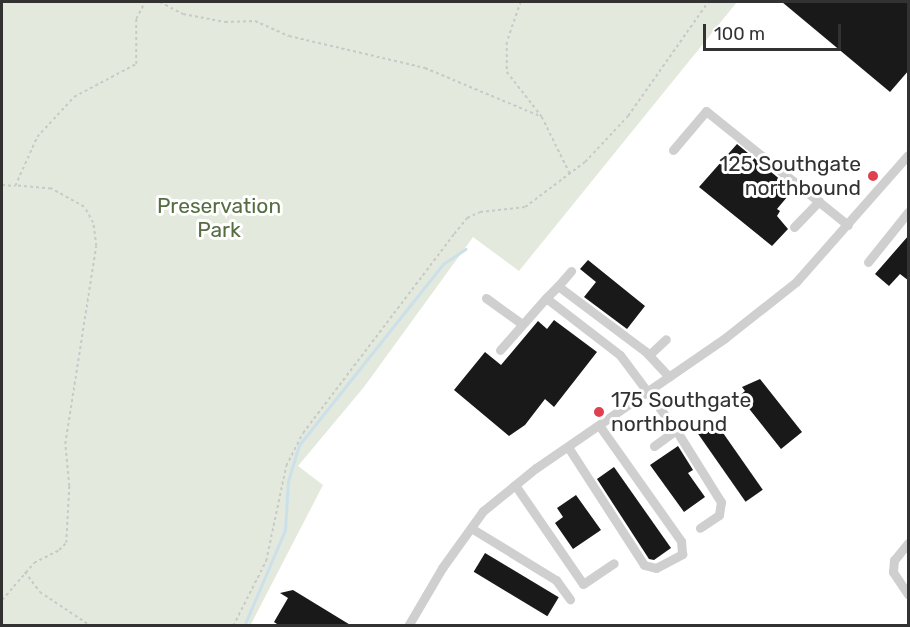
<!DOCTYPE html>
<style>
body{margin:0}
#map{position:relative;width:910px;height:627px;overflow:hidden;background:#fff;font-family:Rubik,sans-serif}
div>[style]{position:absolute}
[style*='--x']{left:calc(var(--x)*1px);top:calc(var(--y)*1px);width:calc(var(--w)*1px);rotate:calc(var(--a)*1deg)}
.green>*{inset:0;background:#e3e9dc}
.stream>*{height:3px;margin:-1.5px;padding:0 1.5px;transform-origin:1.5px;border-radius:1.5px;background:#cce0ea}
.building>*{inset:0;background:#191919;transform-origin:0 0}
.path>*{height:1.5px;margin-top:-0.75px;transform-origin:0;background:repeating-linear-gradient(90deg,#c9c9c9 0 3px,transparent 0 6px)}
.minor>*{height:9px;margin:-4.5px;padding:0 4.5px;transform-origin:4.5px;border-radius:4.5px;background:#cfcfcf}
.dots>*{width:16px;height:16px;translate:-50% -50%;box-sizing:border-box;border:3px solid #fff;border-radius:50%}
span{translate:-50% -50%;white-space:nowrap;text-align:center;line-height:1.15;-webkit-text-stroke:6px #fff;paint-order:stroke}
.poi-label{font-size:21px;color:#323232}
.right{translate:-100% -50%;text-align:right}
.left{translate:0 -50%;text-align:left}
.park-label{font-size:21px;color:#566d41}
.frame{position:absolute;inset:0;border:3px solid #323232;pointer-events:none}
.scale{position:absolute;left:703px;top:24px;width:138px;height:27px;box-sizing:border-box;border:3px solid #323232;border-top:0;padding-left:8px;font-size:18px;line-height:21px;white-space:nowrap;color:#323232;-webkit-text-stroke:4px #fff;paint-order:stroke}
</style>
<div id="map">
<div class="green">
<div style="clip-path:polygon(2px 2px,737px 2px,519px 271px,473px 237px,364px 387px,298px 466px,323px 485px,250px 626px,2px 625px)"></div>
</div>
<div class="stream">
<div style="--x:244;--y:626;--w:104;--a:-66.9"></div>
<div style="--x:285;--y:530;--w:49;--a:-86.5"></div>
<div style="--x:288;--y:481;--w:38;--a:-73"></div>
<div style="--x:299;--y:445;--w:231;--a:-51.5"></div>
<div style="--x:443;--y:264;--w:27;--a:-34"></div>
</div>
<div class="building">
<div style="clip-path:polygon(782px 2px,909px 2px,909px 70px,890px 92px)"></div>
<div style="clip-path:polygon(737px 144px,793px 190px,777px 209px,780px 211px,777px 216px,788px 229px,772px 246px,699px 187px)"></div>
<div style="clip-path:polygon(909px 235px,909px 281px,900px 274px,889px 286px,875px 274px)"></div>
<div style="clip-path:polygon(588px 260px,645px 306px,627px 329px,584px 297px,596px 282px,580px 269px)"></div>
<div style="clip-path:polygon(554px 320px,597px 352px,554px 407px,545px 399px,525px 425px,509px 436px,454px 390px,485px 352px,501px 365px,538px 321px,547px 329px)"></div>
<div style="clip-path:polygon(760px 379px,802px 432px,781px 449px,739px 396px,745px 391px,742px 387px)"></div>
<div style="left:714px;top:420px;width:85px;height:21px;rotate:55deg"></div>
<div style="clip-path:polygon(678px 446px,693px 470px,688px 473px,705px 497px,684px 512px,650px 465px)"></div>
<div style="clip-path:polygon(614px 467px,671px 548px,654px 560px,649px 559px,597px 479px)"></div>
<div style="clip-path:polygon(576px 495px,601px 530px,573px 549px,555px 523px,563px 517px,557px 508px)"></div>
<div style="left:485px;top:553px;width:86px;height:22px;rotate:31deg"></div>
<div style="clip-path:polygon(293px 590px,352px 626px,280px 626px,274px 622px,288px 598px,280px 593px)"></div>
</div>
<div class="path">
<div style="--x:160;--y:2;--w:26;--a:28"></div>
<div style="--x:183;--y:14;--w:43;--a:10.8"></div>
<div style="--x:225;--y:22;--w:30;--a:-2"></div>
<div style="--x:255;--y:21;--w:37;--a:24"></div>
<div style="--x:289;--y:36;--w:140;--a:13.2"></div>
<div style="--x:425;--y:68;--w:127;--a:22.7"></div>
<div style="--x:521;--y:2;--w:42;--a:109.3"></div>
<div style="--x:507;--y:42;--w:30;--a:90"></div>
<div style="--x:507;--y:72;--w:57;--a:52.1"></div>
<div style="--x:542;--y:117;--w:64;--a:63.8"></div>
<div style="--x:2;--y:185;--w:13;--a:4"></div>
<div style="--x:15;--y:186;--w:54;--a:-65.8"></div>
<div style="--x:37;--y:137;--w:54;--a:-47.2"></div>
<div style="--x:74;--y:97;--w:70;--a:-28"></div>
<div style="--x:136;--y:64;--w:45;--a:-90"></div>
<div style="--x:136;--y:19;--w:19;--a:-62"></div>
<div style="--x:25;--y:572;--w:25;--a:53"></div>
<div style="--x:40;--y:592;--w:61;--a:33.7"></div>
<div style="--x:2;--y:600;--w:49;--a:-49.1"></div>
<div style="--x:34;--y:563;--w:28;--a:-27"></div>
<div style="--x:59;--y:550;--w:10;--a:-45"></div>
<div style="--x:66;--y:543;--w:57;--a:-87"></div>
<div style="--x:69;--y:486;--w:42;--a:-95.4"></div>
<div style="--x:65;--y:444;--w:200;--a:-81.1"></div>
<div style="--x:96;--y:246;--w:23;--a:-97"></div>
<div style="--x:93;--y:223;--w:18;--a:-119"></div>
<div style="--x:84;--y:207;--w:38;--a:-151"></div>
<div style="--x:51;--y:189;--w:36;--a:-175"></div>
<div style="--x:233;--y:626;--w:73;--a:-63.1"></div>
<div style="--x:266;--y:561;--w:97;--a:-78.1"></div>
<div style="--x:286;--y:466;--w:37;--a:-63"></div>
<div style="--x:303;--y:433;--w:250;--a:-52.8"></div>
<div style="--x:454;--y:234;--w:21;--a:-51"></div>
<div style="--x:467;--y:218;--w:14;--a:-25"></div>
<div style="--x:480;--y:212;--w:45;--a:-6.3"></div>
<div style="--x:525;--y:207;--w:75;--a:-36.9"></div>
<div style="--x:585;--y:162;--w:63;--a:-46.9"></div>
<div style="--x:628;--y:116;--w:139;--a:-54.9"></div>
</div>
<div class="minor">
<div style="--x:673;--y:150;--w:51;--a:-49.8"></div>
<div style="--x:706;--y:111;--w:182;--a:38.8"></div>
<div style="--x:794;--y:227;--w:36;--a:-46"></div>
<div style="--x:868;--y:262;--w:64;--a:-51.3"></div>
<div style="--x:558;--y:286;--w:20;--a:-49"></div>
<div style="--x:486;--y:298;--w:44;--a:35.8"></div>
<div style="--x:546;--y:298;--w:17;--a:-45"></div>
<div style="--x:558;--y:286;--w:109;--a:36.8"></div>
<div style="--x:645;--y:351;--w:35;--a:47"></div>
<div style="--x:500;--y:350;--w:69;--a:-48.5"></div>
<div style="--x:546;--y:298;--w:93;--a:37.6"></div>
<div style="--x:620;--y:355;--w:94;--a:53.3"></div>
<div style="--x:676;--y:430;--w:85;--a:58"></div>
<div style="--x:721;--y:502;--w:13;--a:99"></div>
<div style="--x:719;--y:515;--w:23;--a:146"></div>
<div style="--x:649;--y:355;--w:23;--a:-43"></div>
<div style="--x:654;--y:446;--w:27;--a:-36"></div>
<div style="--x:568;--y:447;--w:140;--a:57.2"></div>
<div style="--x:644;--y:565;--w:12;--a:14"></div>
<div style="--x:656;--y:568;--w:30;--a:-28"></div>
<div style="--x:682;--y:554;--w:13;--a:-94"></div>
<div style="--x:681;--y:541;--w:142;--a:-125.3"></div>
<div style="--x:515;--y:485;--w:120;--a:55.5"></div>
<div style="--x:583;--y:584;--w:37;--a:-34"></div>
<div style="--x:471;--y:528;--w:100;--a:31.5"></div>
<div style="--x:556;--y:580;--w:24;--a:54"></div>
<div style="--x:908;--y:543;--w:22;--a:129"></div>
<div style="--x:894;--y:560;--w:12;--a:95"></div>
<div style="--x:893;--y:572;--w:27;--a:56"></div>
<div style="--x:408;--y:626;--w:67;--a:-59.6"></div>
<div style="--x:442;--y:568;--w:70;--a:-54.3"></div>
<div style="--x:483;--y:511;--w:68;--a:-39.1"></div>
<div style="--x:536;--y:468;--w:229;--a:-34.5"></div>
<div style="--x:725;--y:338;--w:90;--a:-38.3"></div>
<div style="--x:796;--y:282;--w:169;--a:-48.6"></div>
</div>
<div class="dots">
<div style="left:873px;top:176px;background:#df3f4e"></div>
<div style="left:599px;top:412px;background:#df3f4e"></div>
</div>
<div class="poi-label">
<span class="right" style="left:861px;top:176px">125 Southgate<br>northbound</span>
<span class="left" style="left:611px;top:412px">175 Southgate<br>northbound</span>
</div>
<div class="park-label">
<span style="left:219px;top:218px">Preservation<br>Park</span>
</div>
<div class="frame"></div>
<div class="scale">100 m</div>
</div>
